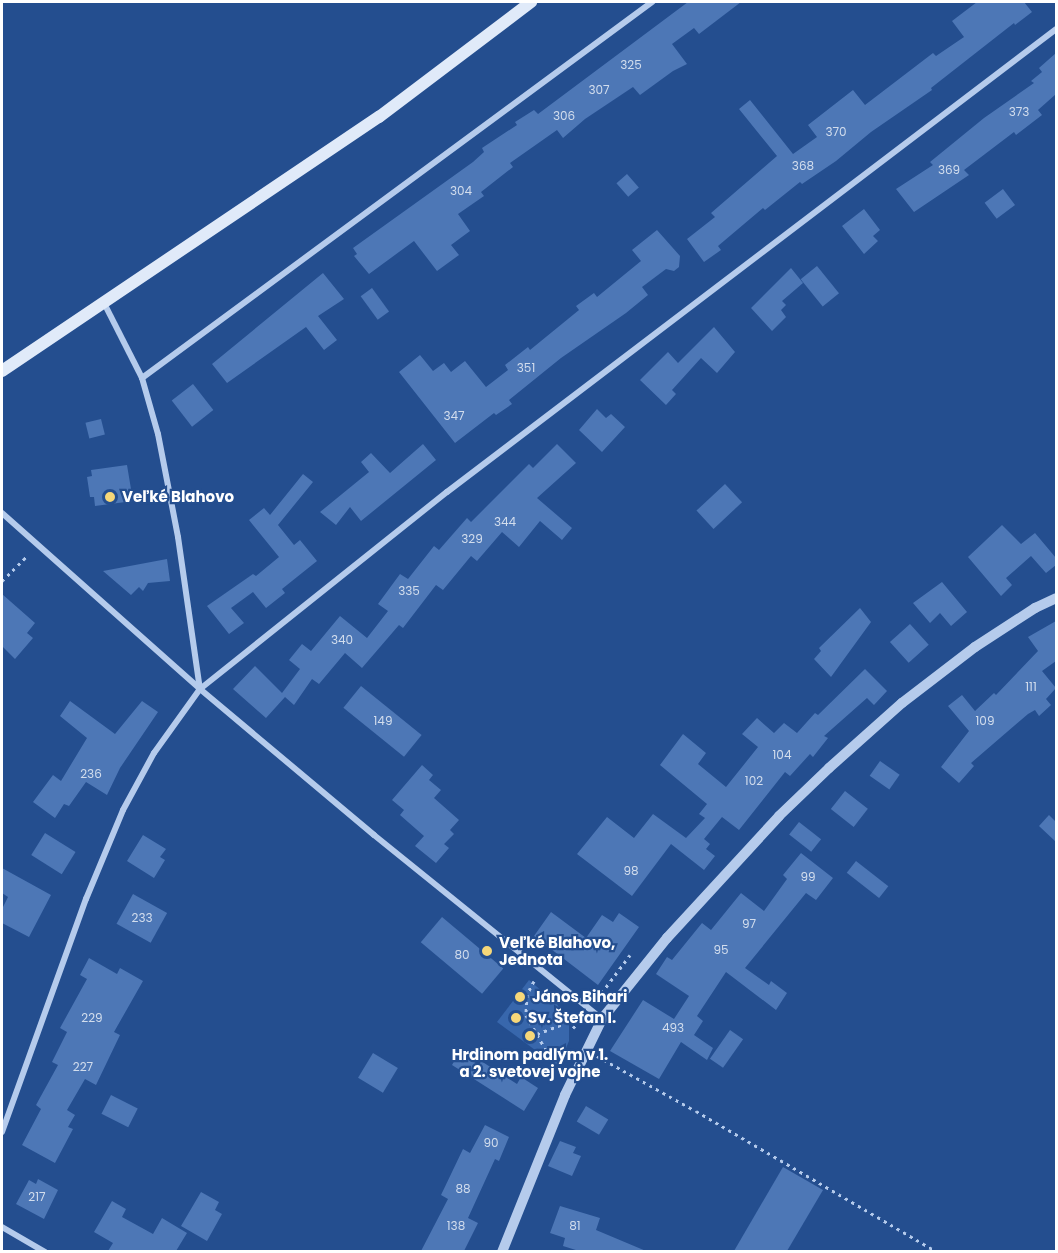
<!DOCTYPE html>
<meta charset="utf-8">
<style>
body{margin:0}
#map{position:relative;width:1058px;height:1253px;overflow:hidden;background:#244e8f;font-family:Poppins,sans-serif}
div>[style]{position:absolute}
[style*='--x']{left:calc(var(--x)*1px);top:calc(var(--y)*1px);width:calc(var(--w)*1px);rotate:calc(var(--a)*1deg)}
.green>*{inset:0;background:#3867ac}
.building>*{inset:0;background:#4d77b6;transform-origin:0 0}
.path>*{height:3px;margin-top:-1.5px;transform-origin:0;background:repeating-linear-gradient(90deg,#b5cbec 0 3px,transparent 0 7.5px)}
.minor>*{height:6px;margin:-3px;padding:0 3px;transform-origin:3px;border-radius:3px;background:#b5cbec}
.tertiary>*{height:10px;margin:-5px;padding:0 5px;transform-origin:5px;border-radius:5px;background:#b5cbec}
.secondary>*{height:12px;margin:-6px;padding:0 6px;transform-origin:6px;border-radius:6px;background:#e0eaf9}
.dots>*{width:16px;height:16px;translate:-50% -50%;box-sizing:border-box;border:3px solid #244e8f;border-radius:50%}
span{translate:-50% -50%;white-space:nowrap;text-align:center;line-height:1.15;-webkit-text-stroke:4.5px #244e8f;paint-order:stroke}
.number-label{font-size:12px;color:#d2dded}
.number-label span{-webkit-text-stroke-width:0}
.poi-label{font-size:15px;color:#fff;font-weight:700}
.left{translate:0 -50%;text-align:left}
.frame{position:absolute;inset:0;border:3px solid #fff;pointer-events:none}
</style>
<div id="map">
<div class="green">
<div style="clip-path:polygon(529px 980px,557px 1004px,569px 1025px,569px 1041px,558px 1067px,497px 1022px)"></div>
</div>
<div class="building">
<div style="clip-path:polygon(688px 2px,741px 2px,699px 34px,694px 28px,672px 44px,687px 64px,673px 71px,640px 95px,633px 87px,585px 119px,563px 138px,557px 130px,510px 163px,513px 167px,481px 192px,484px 196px,458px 214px,470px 231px,451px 245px,459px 255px,437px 271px,414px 241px,369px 274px,354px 256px,357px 254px,353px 248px,473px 162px,484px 152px,482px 148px,517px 125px,515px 122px,534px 110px,538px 114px)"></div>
<div style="clip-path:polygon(977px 2px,1024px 2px,1032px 12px,1015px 25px,1014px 23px,931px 88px,932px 90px,871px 132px,836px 161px,802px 184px,800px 182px,765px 210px,763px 208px,718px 246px,721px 250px,704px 262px,687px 239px,715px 217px,711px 213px,777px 156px,739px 109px,750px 100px,793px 154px,817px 137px,808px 125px,853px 90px,865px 105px,933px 53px,936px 56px,964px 37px,952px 21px)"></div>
<div style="clip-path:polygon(1056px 53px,1056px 94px,1038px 110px,1042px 115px,1016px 135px,1014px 132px,964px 170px,969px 175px,914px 212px,896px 189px,933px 165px,930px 162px,984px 118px,1034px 83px,1031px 81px,1042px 72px,1039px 68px)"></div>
<div style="left:627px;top:174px;width:18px;height:14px;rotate:49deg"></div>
<div style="left:1003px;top:189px;width:20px;height:23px;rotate:53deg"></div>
<div style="clip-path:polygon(864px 209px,880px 230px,873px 236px,878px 241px,864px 254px,842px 226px)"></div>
<div style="clip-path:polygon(657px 230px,680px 256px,679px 267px,674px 271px,666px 269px,642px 287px,648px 295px,626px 313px,561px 358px,509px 400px,512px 404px,496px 415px,494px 413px,455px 443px,399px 372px,420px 355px,433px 371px,444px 363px,451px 372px,465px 361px,486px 387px,508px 370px,505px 365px,528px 347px,530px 350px,579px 310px,576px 306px,594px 293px,597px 297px,641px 261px,632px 250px)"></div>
<div style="left:817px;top:266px;width:35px;height:21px;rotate:51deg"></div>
<div style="clip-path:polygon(791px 268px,803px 283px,782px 301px,786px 305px,781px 310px,786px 317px,772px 331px,751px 308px)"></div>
<div style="clip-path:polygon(323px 273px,344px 299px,318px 316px,337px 340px,324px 350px,306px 327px,227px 383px,212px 364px)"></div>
<div style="left:372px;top:288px;width:29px;height:14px;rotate:54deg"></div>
<div style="clip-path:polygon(714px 327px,735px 352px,717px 373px,701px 358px,672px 390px,676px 394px,666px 405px,640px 380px,668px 352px,678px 363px)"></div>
<div style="left:193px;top:384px;width:33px;height:27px;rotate:52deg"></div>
<div style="clip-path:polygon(597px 409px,606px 418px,611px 414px,625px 427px,602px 452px,579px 430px)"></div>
<div style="left:101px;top:419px;width:16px;height:16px;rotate:76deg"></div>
<div style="clip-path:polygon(423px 444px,436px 460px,361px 521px,350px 507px,336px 525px,320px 512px,369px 472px,361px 462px,371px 453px,390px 473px)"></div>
<div style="clip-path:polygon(557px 444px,576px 463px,537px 498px,572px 528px,562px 540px,540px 521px,519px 547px,502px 532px,477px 561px,471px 556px,443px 590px,436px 585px,403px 628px,399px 625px,362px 668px,345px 653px,319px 684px,312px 679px,294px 705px,285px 697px,266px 718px,233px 689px,255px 666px,282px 693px,300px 669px,289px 660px,302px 644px,311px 651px,340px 616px,367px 638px,388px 611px,378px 604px,400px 574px,408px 579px,434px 546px,439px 550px,467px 518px,471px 522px,529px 464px,533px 468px)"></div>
<div style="clip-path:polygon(127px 465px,133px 501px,95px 506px,94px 497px,90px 497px,87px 477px,92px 476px,91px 470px)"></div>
<div style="clip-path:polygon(303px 474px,313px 482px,278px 525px,294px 545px,300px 540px,317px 561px,282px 589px,285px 593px,266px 608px,253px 592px,231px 608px,244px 623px,229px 634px,207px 606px,253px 574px,256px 576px,279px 557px,249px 520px,264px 508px,270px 515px)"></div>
<div style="left:725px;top:484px;width:25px;height:39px;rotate:47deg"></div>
<div style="clip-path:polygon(1002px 525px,1021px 544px,1035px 533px,1056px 558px,1056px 565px,1046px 573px,1031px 556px,1006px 578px,1012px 585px,1001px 596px,968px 557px)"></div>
<div style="clip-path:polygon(167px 559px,170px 581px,148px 583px,143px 591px,139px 587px,131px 595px,103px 571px)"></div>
<div style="clip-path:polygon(942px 582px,967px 612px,951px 626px,940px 613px,930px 623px,913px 603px)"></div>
<div style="clip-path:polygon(2px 594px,35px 623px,27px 633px,33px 638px,15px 659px,2px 646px)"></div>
<div style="clip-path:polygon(860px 608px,871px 622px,831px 677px,814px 659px,821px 651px,819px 648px)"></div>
<div style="clip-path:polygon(1056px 621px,1056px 661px,1042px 671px,1056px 688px,1046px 699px,1051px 705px,1039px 716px,1035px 710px,1028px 714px,971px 763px,974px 766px,959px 783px,941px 767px,969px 731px,948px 706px,962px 695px,975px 711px,994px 693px,996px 695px,1038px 651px,1028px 637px)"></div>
<div style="left:910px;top:624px;width:28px;height:27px;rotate:48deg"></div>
<div style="clip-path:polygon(865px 669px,887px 691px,874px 705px,867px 698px,824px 736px,828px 738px,813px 757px,810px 754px,790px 776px,785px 772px,739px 830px,722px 817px,704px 839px,710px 844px,706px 849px,715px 856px,704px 870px,671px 844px,632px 896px,577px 854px,607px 817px,634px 838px,653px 814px,686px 838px,705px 818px,699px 814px,707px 804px,660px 765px,683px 734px,706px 753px,698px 764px,726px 787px,758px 747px,742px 734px,757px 718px,774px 733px,784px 723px,797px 733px,815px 713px,818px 715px)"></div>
<div style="left:361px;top:686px;width:78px;height:28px;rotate:39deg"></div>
<div style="clip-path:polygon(70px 701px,115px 734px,142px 701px,158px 712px,120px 768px,107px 795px,86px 782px,69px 806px,64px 804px,55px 818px,33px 802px,53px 775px,61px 781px,87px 738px,60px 716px)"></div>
<div style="left:880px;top:761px;width:24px;height:18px;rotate:35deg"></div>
<div style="clip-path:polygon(422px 765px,433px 775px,429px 780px,441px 790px,434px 798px,459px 820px,450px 830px,454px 834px,444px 844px,449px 848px,436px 863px,415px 846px,424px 836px,400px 815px,404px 810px,392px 800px)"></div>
<div style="left:845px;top:791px;width:29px;height:23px;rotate:38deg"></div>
<div style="clip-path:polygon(1049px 815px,1056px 822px,1056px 842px,1039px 826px)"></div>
<div style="left:799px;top:822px;width:28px;height:16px;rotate:38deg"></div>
<div style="left:45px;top:833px;width:36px;height:26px;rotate:32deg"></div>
<div style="clip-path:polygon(143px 835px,166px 849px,160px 857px,165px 860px,154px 878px,127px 861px)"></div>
<div style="clip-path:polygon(801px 853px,833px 878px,816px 900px,806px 893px,745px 968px,769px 985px,771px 981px,787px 993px,776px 1010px,726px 972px,697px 1016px,703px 1021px,694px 1035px,713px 1048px,707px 1060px,681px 1042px,659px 1079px,610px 1051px,643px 1000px,674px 1019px,689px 996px,656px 974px,667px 957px,672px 960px,702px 923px,711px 930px,741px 893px,764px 911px,787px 879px,783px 875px)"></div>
<div style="left:856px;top:861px;width:41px;height:15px;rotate:38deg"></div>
<div style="clip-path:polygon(2px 868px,51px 895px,29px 937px,2px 923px,2px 909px,8px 897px,2px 893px)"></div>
<div style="left:133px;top:894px;width:39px;height:34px;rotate:29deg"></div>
<div style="clip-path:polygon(551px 912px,586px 938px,602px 915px,613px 922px,619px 913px,639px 927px,598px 985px,534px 936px)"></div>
<div style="left:442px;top:917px;width:80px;height:33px;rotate:40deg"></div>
<div style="clip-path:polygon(89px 958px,117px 974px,120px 968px,143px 981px,114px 1032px,120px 1035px,96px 1085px,85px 1079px,67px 1110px,75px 1115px,68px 1127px,73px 1129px,55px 1163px,22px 1145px,41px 1109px,36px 1105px,58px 1065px,52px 1062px,67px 1032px,60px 1028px,87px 979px,80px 975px)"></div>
<div style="left:730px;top:1030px;width:16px;height:35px;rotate:35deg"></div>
<div style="left:373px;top:1053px;width:29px;height:29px;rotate:31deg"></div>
<div style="clip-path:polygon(459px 1053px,479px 1065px,481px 1061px,517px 1084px,521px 1077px,538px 1088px,524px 1111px,452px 1065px)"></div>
<div style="left:111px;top:1095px;width:30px;height:21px;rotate:27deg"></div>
<div style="left:586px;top:1106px;width:26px;height:18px;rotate:31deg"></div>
<div style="clip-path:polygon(485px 1125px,509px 1137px,499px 1161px,495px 1159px,468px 1218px,478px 1223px,464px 1251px,421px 1251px,448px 1199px,441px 1195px,463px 1149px,470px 1153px)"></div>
<div style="clip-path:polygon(560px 1141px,576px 1147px,573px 1153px,581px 1156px,572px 1176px,548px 1166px)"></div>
<div style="clip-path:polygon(783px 1167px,823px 1190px,787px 1251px,734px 1251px)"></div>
<div style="clip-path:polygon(38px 1179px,58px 1190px,44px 1219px,16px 1204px,29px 1180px,36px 1184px)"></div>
<div style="clip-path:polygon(201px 1192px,219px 1202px,215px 1210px,222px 1214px,207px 1241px,181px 1226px)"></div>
<div style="clip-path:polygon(112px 1201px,126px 1209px,122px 1217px,153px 1234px,162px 1218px,187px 1233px,176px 1251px,108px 1251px,113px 1243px,94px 1232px)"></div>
<div style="clip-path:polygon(560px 1206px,600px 1218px,596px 1230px,646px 1251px,579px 1251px,563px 1246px,565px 1238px,550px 1233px)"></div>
</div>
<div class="path">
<div style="--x:2;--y:581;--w:35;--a:-45"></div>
<div style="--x:534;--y:981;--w:15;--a:118"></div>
<div style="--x:527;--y:994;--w:21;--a:93"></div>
<div style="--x:526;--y:1015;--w:43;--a:60.4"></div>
<div style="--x:547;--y:1052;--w:20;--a:33"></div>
<div style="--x:597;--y:999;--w:55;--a:-53.1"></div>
<div style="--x:573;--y:1028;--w:13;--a:-45"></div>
<div style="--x:537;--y:1034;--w:36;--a:-21"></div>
<div style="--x:597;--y:1056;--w:113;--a:29.1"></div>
<div style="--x:696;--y:1111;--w:279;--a:30.3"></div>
</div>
<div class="minor">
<div style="--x:104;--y:303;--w:84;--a:63.1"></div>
<div style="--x:142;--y:378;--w:58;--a:74.1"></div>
<div style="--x:158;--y:434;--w:105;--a:79"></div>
<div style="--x:178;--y:537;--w:154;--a:81.8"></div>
<div style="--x:200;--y:689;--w:316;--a:-38.6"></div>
<div style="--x:447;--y:492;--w:765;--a:-37.24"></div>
<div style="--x:142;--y:378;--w:634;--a:-36.4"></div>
<div style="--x:2;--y:513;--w:265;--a:41.6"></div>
<div style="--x:200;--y:689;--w:227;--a:40"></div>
<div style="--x:374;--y:835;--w:293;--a:38.9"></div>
<div style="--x:2;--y:1132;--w:248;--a:-70.2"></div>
<div style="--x:86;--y:899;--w:96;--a:-67.4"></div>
<div style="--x:123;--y:810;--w:65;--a:-61.5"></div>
<div style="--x:154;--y:753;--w:79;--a:-54.3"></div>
<div style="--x:2;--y:1227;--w:50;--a:30.2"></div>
</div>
<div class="tertiary">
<div style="--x:502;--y:1252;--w:169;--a:-68.1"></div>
<div style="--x:565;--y:1095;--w:85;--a:-64"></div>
<div style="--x:602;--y:1019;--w:104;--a:-51.3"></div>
<div style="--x:667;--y:938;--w:166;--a:-47.4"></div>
<div style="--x:779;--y:816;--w:69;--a:-43.8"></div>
<div style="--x:829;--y:768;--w:98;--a:-41.7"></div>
<div style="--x:902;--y:703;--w:92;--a:-37.5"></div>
<div style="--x:975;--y:647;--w:72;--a:-33"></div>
<div style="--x:1035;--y:608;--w:23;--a:-25"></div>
</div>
<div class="secondary">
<div style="--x:2;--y:371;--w:455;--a:-34"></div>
<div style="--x:379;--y:117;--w:191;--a:-37.1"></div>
</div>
<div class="dots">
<div style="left:110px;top:497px;background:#f6d779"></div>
<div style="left:487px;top:951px;background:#f6d779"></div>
<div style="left:520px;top:997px;background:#f6d779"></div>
<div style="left:516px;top:1018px;background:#f6d779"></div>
<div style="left:530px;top:1036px;background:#f6d779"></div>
</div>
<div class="number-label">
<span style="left:631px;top:65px">325</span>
<span style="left:599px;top:90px">307</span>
<span style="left:1019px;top:112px">373</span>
<span style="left:564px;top:116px">306</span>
<span style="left:836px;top:132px">370</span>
<span style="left:803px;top:166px">368</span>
<span style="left:949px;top:170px">369</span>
<span style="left:461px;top:191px">304</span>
<span style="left:526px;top:368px">351</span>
<span style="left:454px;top:416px">347</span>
<span style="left:505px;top:522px">344</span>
<span style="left:472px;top:539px">329</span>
<span style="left:409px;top:591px">335</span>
<span style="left:342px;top:640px">340</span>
<span style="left:1031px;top:687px">111</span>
<span style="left:383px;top:721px">149</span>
<span style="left:985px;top:721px">109</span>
<span style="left:782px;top:755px">104</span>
<span style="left:91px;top:774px">236</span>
<span style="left:754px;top:781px">102</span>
<span style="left:631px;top:871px">98</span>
<span style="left:808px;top:877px">99</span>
<span style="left:142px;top:918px">233</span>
<span style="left:749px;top:924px">97</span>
<span style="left:721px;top:950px">95</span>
<span style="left:462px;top:955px">80</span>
<span style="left:92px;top:1018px">229</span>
<span style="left:673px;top:1028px">493</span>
<span style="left:83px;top:1067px">227</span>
<span style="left:491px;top:1143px">90</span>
<span style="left:463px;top:1189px">88</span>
<span style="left:37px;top:1197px">217</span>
<span style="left:456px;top:1226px">138</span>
<span style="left:575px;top:1226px">81</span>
</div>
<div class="poi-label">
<span class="left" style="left:122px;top:497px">Veľké Blahovo</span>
<span class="left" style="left:499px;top:951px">Veľké Blahovo,<br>Jednota</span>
<span class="left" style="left:532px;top:997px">János Bihari</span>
<span class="left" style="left:528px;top:1018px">Sv. Štefan I.</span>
<span style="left:530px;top:1063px">Hrdinom padlým v 1.<br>a 2. svetovej vojne</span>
</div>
<div class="frame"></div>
</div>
